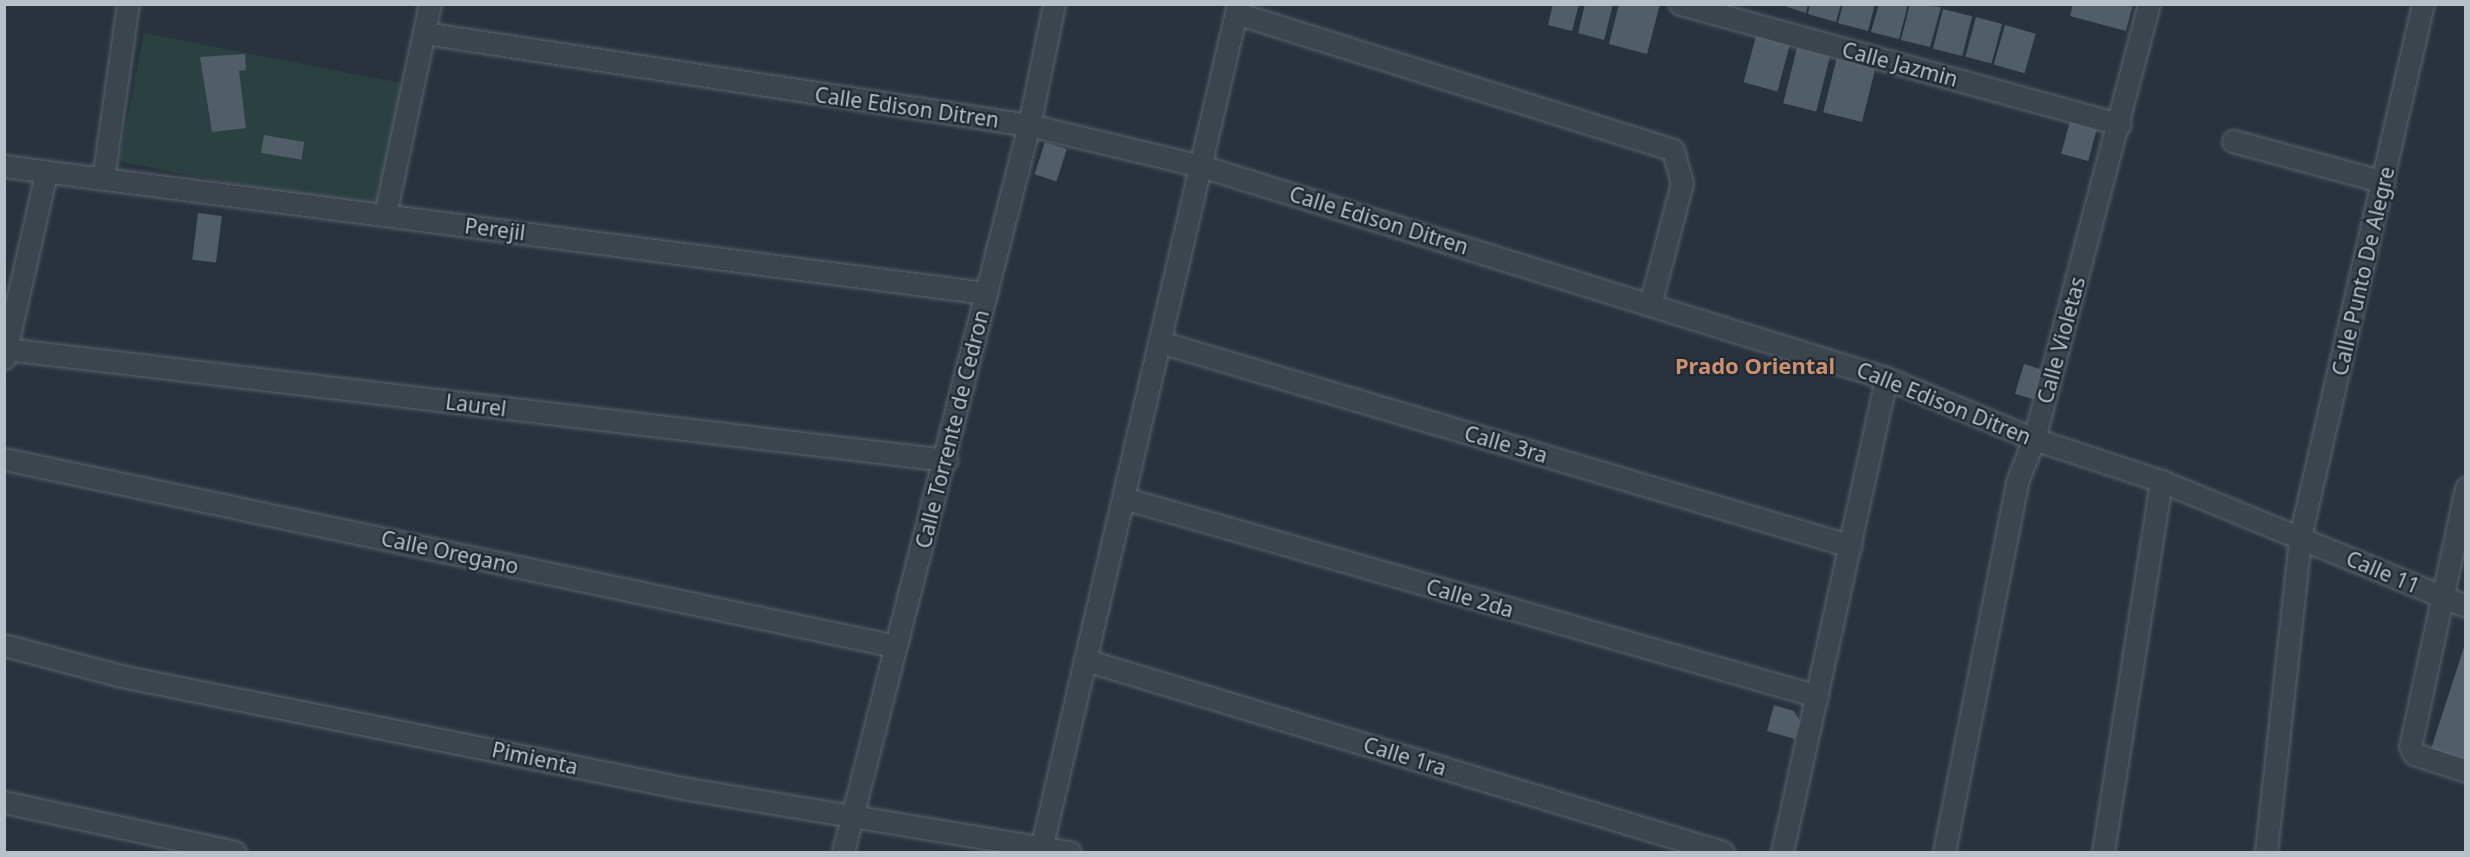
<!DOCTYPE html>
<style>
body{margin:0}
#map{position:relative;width:2470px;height:857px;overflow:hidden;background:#28333e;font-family:"Noto Sans",sans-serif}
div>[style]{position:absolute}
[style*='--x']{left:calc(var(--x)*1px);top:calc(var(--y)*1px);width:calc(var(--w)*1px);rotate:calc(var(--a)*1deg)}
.green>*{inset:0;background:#2b4040;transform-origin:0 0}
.building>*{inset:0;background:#515e69;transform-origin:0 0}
.roads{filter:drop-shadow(0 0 2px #5a636c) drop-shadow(0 0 2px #5a636c)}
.minor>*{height:21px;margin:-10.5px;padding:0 10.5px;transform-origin:10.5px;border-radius:10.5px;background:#3c454e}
span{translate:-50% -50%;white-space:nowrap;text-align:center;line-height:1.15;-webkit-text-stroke:4.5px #202a33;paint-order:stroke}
.street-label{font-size:21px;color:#b8c0c9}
.neighbourhood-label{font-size:22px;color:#cb9070;font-weight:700}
.frame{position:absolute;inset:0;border:6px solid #b8c0c9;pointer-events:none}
</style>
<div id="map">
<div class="green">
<div style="left:144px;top:33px;width:269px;height:131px;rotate:11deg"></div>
</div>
<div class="building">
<div style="clip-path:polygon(1553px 4px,1579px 4px,1572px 31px,1548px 25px)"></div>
<div style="clip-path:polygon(1585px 4px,1613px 4px,1604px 40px,1578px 33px)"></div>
<div style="clip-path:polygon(1619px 4px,1660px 4px,1647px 54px,1609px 44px)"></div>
<div style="clip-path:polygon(1779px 4px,1808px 4px,1806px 13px)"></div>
<div style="clip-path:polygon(1810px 4px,1841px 4px,1836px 22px,1808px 14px)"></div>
<div style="clip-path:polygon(1843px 4px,1875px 4px,1868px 31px,1838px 23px)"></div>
<div style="clip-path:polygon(1879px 4px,1908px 4px,1899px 39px,1871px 32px)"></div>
<div style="clip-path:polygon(1910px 4px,1941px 7px,1930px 47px,1901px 40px)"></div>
<div style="clip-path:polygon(2073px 4px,2133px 4px,2126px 31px,2070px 16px)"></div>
<div style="left:1943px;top:9px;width:30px;height:41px;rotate:14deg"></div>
<div style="left:1976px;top:17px;width:27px;height:41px;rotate:15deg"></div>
<div style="left:2005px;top:25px;width:32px;height:41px;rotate:16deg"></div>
<div style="left:1756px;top:36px;width:35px;height:48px;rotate:15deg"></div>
<div style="left:1797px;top:48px;width:34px;height:57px;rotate:14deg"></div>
<div style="clip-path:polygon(245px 54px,246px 70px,239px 71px,246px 128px,212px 132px,200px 57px)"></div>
<div style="left:1837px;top:57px;width:40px;height:57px;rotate:14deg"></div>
<div style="left:2070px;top:121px;width:28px;height:34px;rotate:15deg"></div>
<div style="left:264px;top:135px;width:41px;height:18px;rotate:10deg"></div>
<div style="left:1045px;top:142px;width:23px;height:34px;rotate:18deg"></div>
<div style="left:198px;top:213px;width:24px;height:47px;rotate:7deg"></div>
<div style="left:2024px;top:364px;width:21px;height:31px;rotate:17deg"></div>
<div style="clip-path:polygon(2465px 644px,2466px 644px,2466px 760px,2431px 749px)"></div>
<div style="clip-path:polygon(1774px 705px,1794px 711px,1800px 721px,1795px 739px,1767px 731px)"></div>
</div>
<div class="roads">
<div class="minor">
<div style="--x:1680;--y:4;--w:456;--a:15.3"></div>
<div style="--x:1236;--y:13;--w:458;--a:17.4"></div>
<div style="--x:1673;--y:150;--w:34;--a:75"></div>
<div style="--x:1682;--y:183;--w:122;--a:104.7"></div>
<div style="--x:424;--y:33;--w:612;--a:8.65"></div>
<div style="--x:1029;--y:125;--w:177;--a:13.4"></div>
<div style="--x:1201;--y:166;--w:717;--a:17.2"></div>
<div style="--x:1886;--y:378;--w:160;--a:22.4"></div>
<div style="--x:2034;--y:439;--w:134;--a:18.3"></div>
<div style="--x:2161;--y:481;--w:330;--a:22.3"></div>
<div style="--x:2233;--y:141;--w:156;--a:15.2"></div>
<div style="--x:4;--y:166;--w:990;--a:7.37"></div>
<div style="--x:103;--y:179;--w:177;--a:-81.9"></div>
<div style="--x:385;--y:215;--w:216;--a:-78"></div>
<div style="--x:1160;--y:342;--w:720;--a:16.45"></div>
<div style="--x:6;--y:349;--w:947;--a:6.73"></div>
<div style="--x:4;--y:358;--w:190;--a:-77.2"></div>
<div style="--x:4;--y:459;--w:910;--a:11.85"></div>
<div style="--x:2466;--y:488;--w:264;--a:102.2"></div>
<div style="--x:2410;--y:746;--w:9;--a:63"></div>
<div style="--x:2414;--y:754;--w:55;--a:18.1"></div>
<div style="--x:1123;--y:498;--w:722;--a:15.92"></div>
<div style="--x:4;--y:645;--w:121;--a:14.8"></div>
<div style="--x:121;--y:676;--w:573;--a:11.27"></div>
<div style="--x:683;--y:788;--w:392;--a:9.4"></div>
<div style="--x:1085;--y:660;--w:666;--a:16.75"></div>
<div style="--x:4;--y:802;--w:236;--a:12.2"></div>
<div style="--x:1042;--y:845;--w:864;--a:-76.88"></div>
<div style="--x:843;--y:852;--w:750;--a:-75.65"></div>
<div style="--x:1029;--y:125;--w:124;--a:-78.3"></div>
<div style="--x:1782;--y:852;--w:485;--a:-77.6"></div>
<div style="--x:1944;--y:852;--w:377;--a:-78.8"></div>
<div style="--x:2017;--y:482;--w:46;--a:-68.4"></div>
<div style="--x:2034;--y:439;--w:450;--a:-75.2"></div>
<div style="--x:2103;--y:852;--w:376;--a:-81.1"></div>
<div style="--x:2266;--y:852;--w:317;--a:-83.8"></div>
<div style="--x:2300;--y:537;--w:547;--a:-77.01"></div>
</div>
</div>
<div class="street-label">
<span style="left:1900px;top:64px;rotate:15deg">Calle Jazmin</span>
<span style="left:907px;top:107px;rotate:8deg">Calle Edison Ditren</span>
<span style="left:1379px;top:220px;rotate:17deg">Calle Edison Ditren</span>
<span style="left:495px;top:229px;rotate:7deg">Perejil</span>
<span style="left:2363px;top:271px;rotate:-77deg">Calle Punto De Alegre</span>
<span style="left:2061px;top:340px;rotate:-75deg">Calle Violetas</span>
<span style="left:1944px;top:403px;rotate:22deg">Calle Edison Ditren</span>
<span style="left:476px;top:405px;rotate:7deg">Laurel</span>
<span style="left:952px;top:429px;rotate:-76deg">Calle Torrente de Cedron</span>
<span style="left:1506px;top:444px;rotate:16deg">Calle 3ra</span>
<span style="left:450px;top:552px;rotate:12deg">Calle Oregano</span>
<span style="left:2383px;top:572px;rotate:23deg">Calle 11</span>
<span style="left:1470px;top:598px;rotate:16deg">Calle 2da</span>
<span style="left:1405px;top:756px;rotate:17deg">Calle 1ra</span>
<span style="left:535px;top:758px;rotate:12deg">Pimienta</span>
</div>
<div class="neighbourhood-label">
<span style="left:1755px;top:366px">Prado Oriental</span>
</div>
<div class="frame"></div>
</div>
